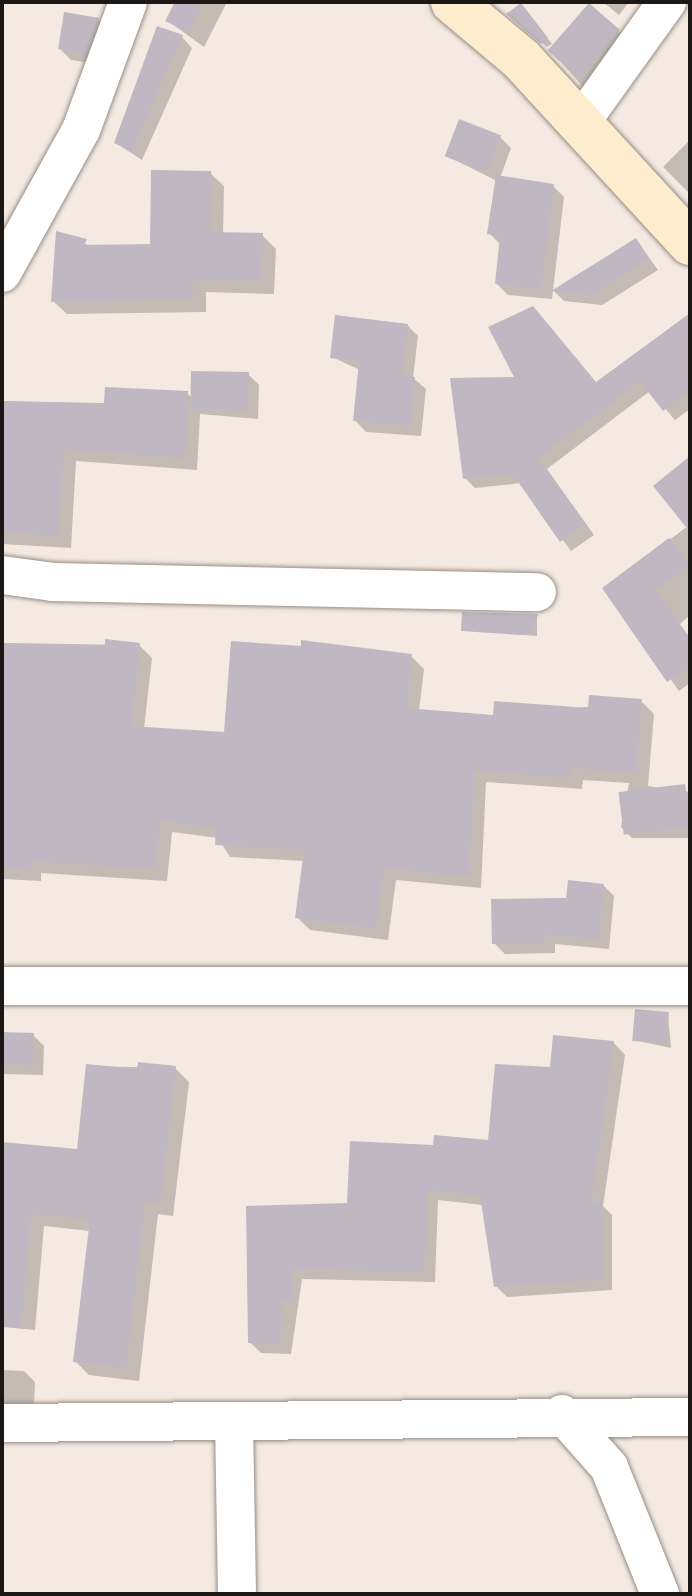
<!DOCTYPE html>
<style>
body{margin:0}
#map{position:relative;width:692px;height:1596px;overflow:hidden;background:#f4eae1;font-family:Arial,sans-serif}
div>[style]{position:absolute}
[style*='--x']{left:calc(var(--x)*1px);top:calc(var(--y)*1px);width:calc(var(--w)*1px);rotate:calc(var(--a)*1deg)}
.shadow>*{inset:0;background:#0003}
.building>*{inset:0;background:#bfb8c2;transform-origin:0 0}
.roads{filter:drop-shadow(0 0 2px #978e86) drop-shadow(0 0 2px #978e86)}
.street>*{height:38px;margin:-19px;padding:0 19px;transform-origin:19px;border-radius:19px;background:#fff}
.secondary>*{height:44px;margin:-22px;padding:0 22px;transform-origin:22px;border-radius:22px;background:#fdecce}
span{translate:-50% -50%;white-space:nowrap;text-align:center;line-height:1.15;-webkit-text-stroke:8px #fef8f3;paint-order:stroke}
.frame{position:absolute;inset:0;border:4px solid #1a1714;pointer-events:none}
</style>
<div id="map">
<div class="shadow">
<div style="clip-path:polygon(2px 2px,34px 2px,34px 4px)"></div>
<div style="clip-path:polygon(177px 2px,227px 2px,204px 47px,168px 21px)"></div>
<div style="clip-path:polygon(603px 2px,629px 2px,619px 15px)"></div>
<div style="clip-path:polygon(526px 10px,552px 44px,547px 47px,514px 19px)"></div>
<div style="clip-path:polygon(98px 19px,109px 30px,96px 64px,71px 60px,60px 49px)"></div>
<div style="clip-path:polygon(619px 31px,629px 41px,587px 91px,550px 50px)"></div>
<div style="clip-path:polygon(182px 37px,192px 48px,142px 160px,116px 143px)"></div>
<div style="clip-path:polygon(500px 137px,511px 148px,500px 178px,553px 186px,564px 197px,552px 299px,508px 295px,497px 284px,501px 245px,489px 233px,497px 181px,447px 156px)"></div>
<div style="clip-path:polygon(689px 141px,690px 142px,690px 194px,663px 167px)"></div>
<div style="clip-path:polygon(210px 173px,224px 186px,223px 234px,262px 235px,276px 249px,274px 294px,206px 292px,206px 312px,67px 314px,53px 301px,58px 233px,93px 247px,152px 246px)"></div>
<div style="clip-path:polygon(636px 240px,658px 270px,602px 305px,564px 301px,554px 291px)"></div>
<div style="clip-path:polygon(407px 325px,418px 336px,413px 378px,426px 389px,421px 436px,366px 432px,355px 420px,360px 370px,332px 357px)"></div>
<div style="clip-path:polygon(690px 331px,690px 409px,675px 420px,650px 391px,547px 469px,594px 535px,571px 551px,521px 483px,475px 488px,465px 478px,597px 384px)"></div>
<div style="clip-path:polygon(248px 374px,259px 385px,258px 419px,200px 414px,197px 470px,76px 461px,71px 548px,2px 544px,2px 401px,106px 405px,187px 393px,193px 399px)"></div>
<div style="clip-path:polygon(690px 459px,690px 615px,680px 624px,690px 638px,690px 683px,679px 691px,605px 588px,688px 526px)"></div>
<div style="clip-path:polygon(537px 616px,537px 636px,463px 630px)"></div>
<div style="clip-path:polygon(2px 643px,139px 645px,152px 658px,144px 729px,226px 734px,411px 656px,424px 669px,419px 711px,494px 717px,641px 701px,654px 714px,648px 786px,690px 792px,690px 838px,632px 838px,621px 827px,629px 783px,583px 780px,582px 789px,486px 782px,481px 888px,396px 880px,388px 940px,310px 930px,297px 917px,305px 861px,230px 857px,218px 838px,172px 832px,167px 881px,41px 873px,41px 881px,2px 879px)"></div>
<div style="clip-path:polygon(603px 885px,614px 896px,609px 949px,555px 944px,555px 953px,505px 954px,494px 943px)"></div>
<div style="clip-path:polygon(668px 1014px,671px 1048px,634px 1040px)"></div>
<div style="clip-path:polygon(2px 1034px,33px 1035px,44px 1046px,43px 1075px,2px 1074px)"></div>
<div style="clip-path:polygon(614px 1043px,625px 1055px,603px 1206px,612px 1215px,612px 1290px,507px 1297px,496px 1286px,483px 1205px,438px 1200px,435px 1282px,302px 1279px,291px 1354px,261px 1353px,250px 1342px,248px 1208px,349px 1205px,434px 1147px,490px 1142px,551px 1069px)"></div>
<div style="clip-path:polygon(87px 1066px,175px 1068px,189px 1082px,173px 1216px,158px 1214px,139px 1381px,89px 1375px,75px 1361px,90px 1231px,44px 1226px,35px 1330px,2px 1327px,2px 1144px,79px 1151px)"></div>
<div style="clip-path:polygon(2px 1370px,24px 1371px,35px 1382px,34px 1405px,2px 1404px)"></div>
</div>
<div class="building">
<div style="clip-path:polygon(175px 2px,203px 2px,188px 32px,165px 21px)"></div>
<div style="clip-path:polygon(521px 3px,548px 38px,541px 44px,506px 14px)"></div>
<div style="left:589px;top:3px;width:41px;height:63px;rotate:41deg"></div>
<div style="clip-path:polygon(64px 12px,99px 18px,86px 54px,58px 49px)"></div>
<div style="clip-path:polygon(157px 26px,183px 35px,131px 151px,114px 143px)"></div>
<div style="left:459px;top:119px;width:45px;height:40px;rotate:21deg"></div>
<div style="clip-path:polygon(151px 170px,211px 171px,210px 232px,263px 233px,261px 281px,193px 279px,193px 299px,51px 302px,56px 231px,87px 239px,84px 245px,150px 244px)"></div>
<div style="clip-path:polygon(496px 175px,554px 184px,541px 289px,495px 284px,500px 236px,487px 234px)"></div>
<div style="clip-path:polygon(636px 238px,649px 258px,591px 295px,551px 291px)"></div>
<div style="clip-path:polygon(533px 306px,596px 382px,690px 313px,690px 391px,663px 411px,640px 381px,538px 458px,585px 524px,560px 542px,512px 473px,463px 479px,450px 378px,514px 377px,488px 327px)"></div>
<div style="clip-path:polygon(335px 315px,408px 324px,402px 375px,415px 377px,411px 426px,353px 421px,359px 361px,330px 358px)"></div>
<div style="left:191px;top:371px;width:58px;height:38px;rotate:1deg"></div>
<div style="clip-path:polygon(105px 387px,188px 391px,185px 458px,64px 449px,58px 536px,2px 532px,2px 401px,104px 403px)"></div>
<div style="clip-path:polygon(690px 456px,690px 532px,653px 486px)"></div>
<div style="clip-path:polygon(669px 538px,689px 565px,656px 590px,690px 640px,690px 666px,667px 682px,602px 588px)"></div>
<div style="clip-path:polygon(462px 612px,537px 614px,538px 614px,533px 632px,521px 635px,461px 631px)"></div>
<div style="clip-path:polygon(105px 639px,140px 643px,131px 726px,224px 732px,231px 641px,301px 646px,301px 640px,412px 654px,406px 708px,493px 715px,494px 701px,588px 708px,589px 695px,642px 699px,636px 773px,571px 768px,570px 778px,474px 770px,469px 876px,384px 868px,376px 928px,295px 918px,304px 850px,215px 845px,216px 828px,160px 820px,155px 869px,29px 861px,29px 869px,2px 868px,2px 643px,105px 646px)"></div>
<div style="left:685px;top:784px;width:43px;height:67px;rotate:83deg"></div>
<div style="clip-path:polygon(568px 880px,604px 884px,598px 939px,544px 934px,545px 943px,492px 944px,491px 899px,566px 898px)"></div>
<div style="left:635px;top:1009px;width:34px;height:32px;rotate:5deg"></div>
<div style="left:2px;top:1032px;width:32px;height:32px;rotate:2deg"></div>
<div style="clip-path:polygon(553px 1035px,614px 1041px,591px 1202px,602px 1202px,602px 1280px,494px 1287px,480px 1195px,428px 1190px,424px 1272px,292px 1269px,293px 1299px,282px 1299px,280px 1344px,248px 1343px,246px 1206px,347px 1203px,350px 1141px,433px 1145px,434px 1135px,488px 1140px,495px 1064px,550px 1067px)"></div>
<div style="clip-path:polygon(138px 1062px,176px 1066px,160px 1203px,145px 1202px,126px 1368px,73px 1362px,90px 1219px,31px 1214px,21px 1327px,2px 1326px,2px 1142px,77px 1149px,86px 1064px,137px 1069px)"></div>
</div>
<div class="roads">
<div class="street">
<div style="--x:581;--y:122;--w:148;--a:-54.4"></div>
<div style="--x:2;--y:273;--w:163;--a:-61.1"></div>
<div style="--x:81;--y:130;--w:136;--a:-69.8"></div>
<div style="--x:2;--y:575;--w:51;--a:7.8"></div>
<div style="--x:53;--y:582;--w:484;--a:1.2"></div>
<div style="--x:2;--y:986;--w:688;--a:0"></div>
<div style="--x:562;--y:1414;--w:71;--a:48.4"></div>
<div style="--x:609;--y:1467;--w:137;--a:68.1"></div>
<div style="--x:234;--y:1421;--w:173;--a:89"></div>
<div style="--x:2;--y:1423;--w:688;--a:-0.5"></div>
</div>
<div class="secondary">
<div style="--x:453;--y:2;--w:89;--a:40"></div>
<div style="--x:521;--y:59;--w:250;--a:47.4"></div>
</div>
</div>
<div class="frame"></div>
</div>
